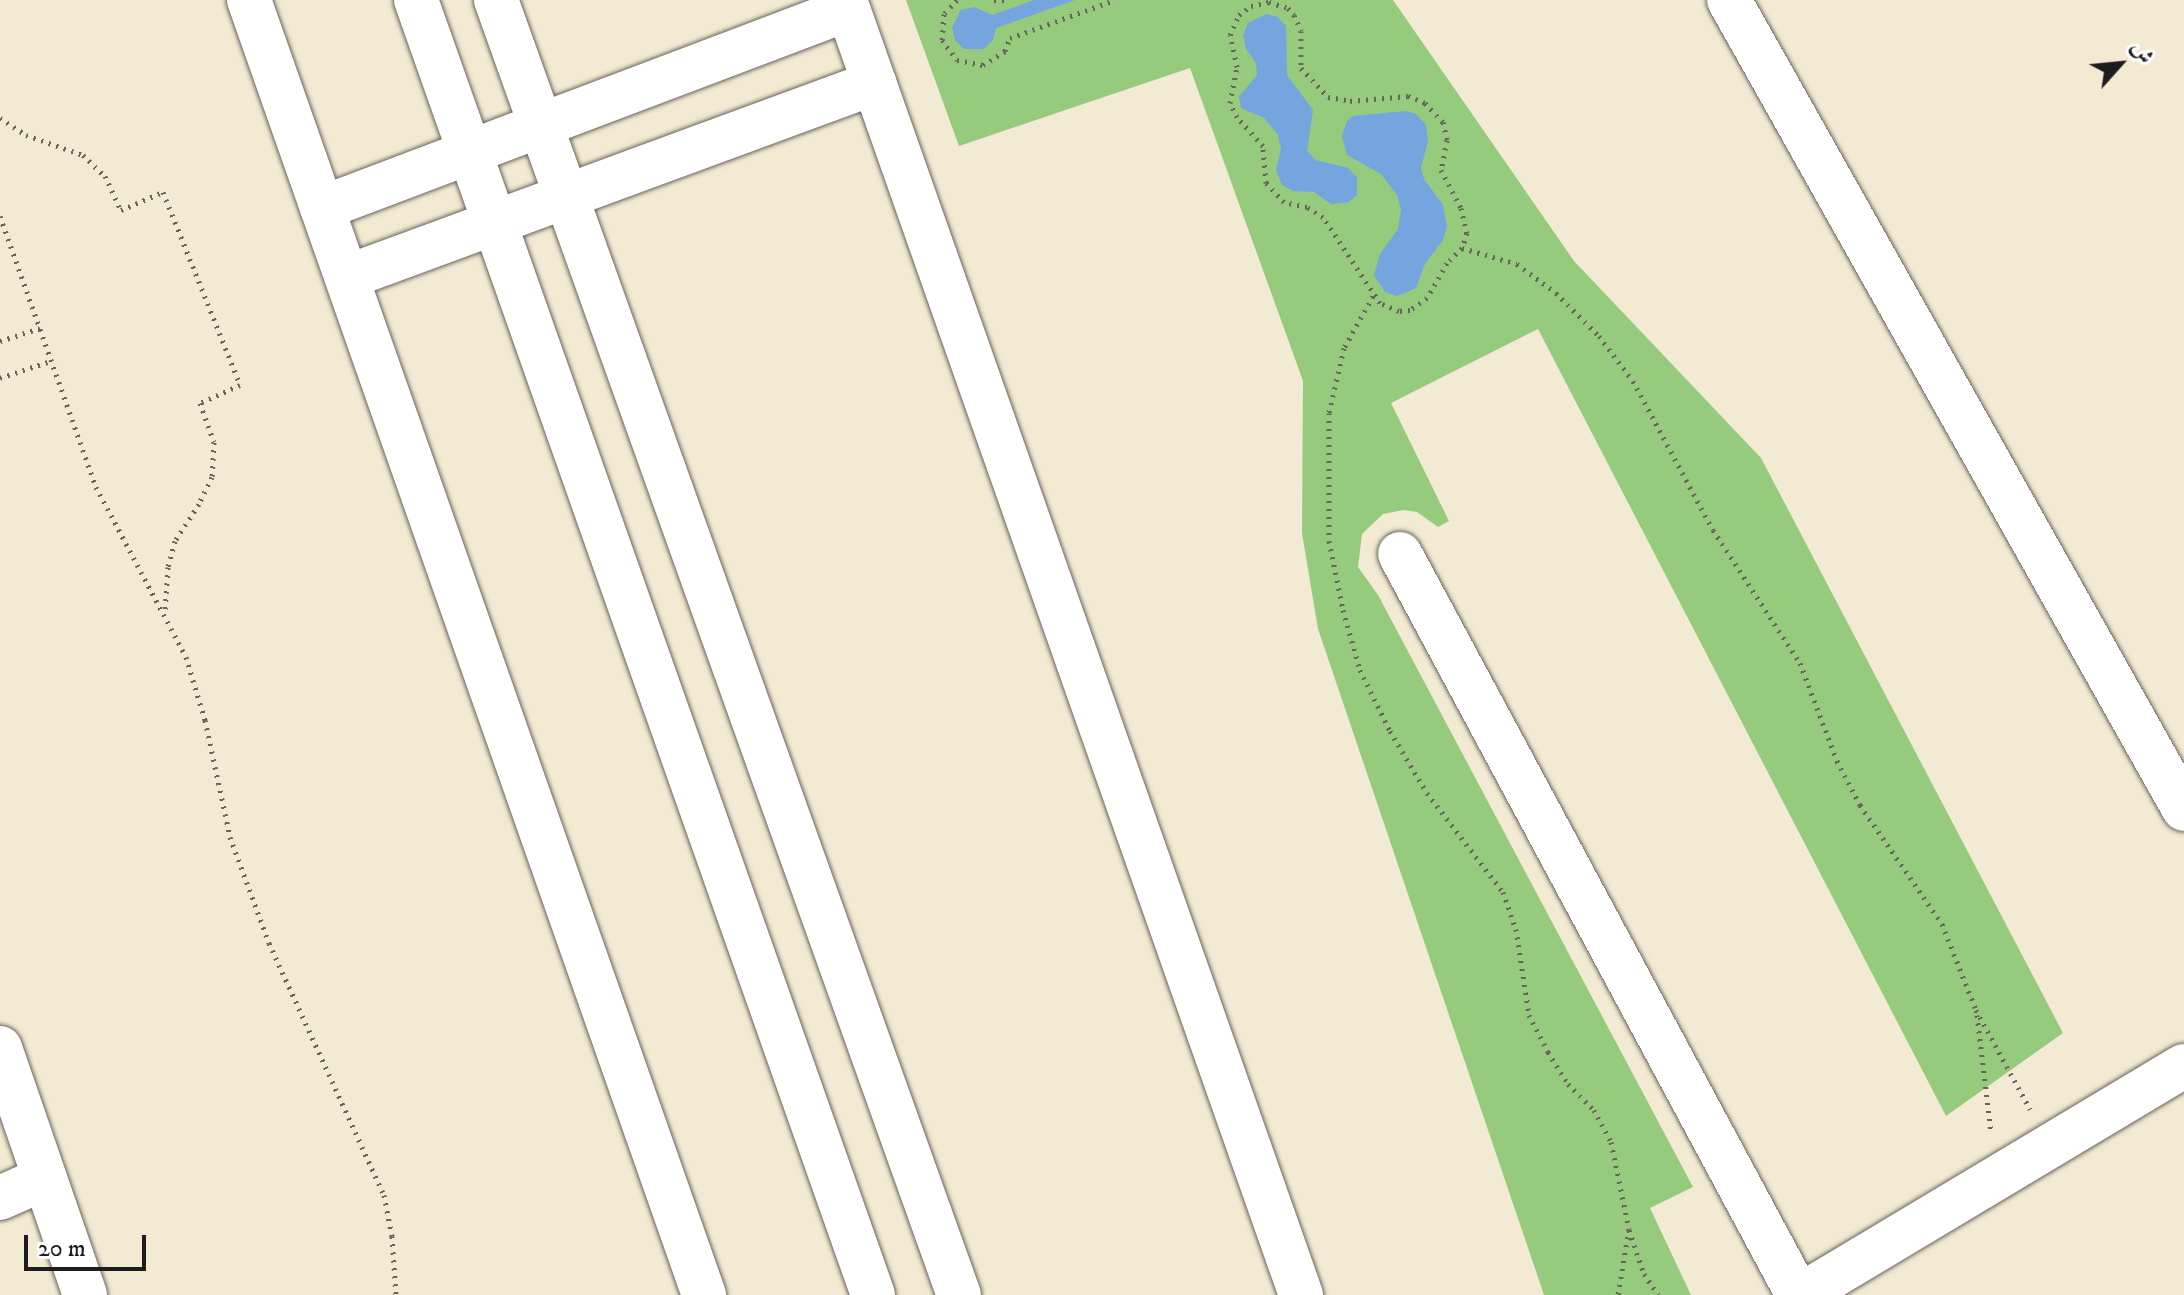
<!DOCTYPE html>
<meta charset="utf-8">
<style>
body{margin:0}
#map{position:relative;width:2184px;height:1295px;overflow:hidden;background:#f3ead3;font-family:"IM FELL DW Pica",Amiri,serif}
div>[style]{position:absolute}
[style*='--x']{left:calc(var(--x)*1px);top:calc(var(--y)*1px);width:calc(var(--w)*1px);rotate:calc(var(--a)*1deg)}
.green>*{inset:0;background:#96cb7d}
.water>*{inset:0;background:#74a5de}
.path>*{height:5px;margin-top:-2.5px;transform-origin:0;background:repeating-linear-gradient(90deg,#67645c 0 2px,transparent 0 8px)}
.roads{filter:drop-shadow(0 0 2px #67645c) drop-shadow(0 0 2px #67645c)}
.minor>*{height:44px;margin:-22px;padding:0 22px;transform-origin:22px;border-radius:22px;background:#fff}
span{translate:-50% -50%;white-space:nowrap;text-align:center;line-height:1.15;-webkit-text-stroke:8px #fff;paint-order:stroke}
.north{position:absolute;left:2080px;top:24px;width:80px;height:80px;-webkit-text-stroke:6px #fff;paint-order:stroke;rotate:63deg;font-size:22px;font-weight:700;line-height:32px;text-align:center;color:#1c1c1c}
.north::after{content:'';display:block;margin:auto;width:28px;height:36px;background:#1c1c1c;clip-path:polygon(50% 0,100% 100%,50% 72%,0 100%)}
.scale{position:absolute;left:24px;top:1235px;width:122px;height:36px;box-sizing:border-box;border:4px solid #1c1c1c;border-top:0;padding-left:10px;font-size:24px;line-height:28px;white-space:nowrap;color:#1c1c1c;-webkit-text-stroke:6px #fff;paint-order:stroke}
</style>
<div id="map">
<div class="green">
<div style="clip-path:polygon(906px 0,1393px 0,1574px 261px,1761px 458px,2063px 1033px,1946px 1116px,1538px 329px,1391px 403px,1449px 521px,1438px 527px,1417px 512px,1404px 510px,1383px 514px,1362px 534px,1358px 567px,1378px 595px,1693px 1187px,1650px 1208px,1691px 1295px,1544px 1295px,1318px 629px,1302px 533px,1303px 381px,1190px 68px,959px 146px)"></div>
</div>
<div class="water">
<div style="clip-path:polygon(1034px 0,1075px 0,996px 28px,993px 40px,984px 49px,964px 49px,955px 40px,952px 27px,961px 10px,974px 7px,992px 15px)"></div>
<div style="clip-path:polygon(1266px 14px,1278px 17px,1286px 26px,1287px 75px,1313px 110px,1307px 151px,1316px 160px,1348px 168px,1357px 177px,1357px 195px,1349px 202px,1331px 204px,1314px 192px,1293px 191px,1282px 185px,1276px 170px,1281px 149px,1278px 135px,1264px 118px,1241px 108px,1239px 97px,1257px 75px,1256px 63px,1246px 49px,1243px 35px,1248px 23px)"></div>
<div style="clip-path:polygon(1405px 111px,1416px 114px,1426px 125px,1428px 141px,1421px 168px,1424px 179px,1443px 205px,1447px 227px,1443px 240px,1425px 264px,1416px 288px,1397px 296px,1385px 292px,1374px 275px,1380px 254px,1398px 229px,1401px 210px,1397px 195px,1381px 174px,1347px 155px,1342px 136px,1347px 121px,1353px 116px)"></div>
</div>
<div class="path">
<div style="--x:957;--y:0;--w:19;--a:133"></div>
<div style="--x:944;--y:14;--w:26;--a:94"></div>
<div style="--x:942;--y:40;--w:25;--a:53"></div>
<div style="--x:957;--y:60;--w:26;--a:11"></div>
<div style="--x:983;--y:65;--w:26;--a:-32"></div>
<div style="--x:1005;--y:51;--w:14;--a:-69"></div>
<div style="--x:1010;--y:38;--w:112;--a:-19.9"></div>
<div style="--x:994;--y:0;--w:11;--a:0"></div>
<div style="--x:1269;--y:2;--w:20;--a:18"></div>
<div style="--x:1288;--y:8;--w:9;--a:49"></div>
<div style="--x:1294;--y:15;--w:17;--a:66"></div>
<div style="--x:1301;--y:31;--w:37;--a:90"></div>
<div style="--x:1301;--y:68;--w:40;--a:47"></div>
<div style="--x:1328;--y:97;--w:22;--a:10"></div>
<div style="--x:1350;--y:101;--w:58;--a:-4.9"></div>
<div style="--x:1408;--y:96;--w:18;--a:22"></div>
<div style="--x:1425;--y:103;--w:26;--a:47"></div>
<div style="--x:1443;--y:122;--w:18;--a:77"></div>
<div style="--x:1447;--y:140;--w:31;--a:101"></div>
<div style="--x:1441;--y:170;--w:43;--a:62.2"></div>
<div style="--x:1461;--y:208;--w:26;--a:77"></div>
<div style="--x:1467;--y:233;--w:16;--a:108"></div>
<div style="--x:1462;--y:248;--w:21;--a:135"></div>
<div style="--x:1447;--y:263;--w:40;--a:119.7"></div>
<div style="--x:1427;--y:298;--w:21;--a:145"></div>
<div style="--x:1410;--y:310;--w:11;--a:175"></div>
<div style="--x:1399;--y:311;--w:21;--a:-157"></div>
<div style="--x:1380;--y:303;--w:103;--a:-123.5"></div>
<div style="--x:1323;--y:217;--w:19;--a:-148"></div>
<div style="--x:1307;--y:207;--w:24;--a:-168"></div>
<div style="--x:1284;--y:202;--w:26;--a:-133"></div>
<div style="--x:1266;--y:183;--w:37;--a:-95"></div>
<div style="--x:1263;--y:146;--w:39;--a:-132"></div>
<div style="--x:1237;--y:117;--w:16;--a:-117"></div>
<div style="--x:1230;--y:103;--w:37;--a:-79"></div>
<div style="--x:1237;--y:67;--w:33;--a:-102"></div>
<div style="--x:1230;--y:35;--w:22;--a:-66"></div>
<div style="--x:1239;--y:15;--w:15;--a:-37"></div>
<div style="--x:1251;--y:6;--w:18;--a:-13"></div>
<div style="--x:0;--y:118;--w:31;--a:33"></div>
<div style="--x:26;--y:135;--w:60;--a:19.3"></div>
<div style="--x:83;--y:155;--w:30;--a:44"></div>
<div style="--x:105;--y:176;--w:38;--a:65"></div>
<div style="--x:121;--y:210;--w:46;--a:-23.2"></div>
<div style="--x:163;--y:192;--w:208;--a:68.2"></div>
<div style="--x:240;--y:385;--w:44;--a:155.8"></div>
<div style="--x:200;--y:403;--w:41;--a:70.3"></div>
<div style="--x:214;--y:442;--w:35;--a:93"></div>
<div style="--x:212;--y:477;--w:30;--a:116"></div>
<div style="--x:199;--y:504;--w:44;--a:123"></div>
<div style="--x:175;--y:541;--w:27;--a:105"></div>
<div style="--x:168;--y:567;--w:45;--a:93.8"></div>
<div style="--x:0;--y:216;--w:288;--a:70.5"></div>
<div style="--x:96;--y:487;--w:192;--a:62.1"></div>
<div style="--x:186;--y:657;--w:66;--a:73.2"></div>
<div style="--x:205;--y:720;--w:120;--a:77.9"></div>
<div style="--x:230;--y:837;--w:113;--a:69.8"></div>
<div style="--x:269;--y:943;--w:277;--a:65.5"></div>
<div style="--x:384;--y:1195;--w:42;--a:79"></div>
<div style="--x:392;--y:1236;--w:59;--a:86.1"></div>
<div style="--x:1462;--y:248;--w:57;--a:16.2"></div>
<div style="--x:1517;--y:264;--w:49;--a:36.6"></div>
<div style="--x:1556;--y:293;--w:61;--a:45"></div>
<div style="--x:1599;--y:336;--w:56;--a:52.9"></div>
<div style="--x:1633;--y:381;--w:169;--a:61.8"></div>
<div style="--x:1713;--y:530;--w:159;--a:56.8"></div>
<div style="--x:1800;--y:663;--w:105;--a:69.3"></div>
<div style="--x:1837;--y:761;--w:50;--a:62.4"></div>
<div style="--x:1860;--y:805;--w:145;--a:55.4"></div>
<div style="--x:1942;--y:924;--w:92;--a:68.4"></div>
<div style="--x:1976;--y:1010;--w:113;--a:61.4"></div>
<div style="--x:1373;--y:296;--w:60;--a:119.1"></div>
<div style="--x:1344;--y:348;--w:67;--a:103"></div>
<div style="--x:1329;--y:413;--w:128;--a:90"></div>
<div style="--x:1329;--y:541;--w:70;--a:78.5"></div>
<div style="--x:1343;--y:610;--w:62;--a:74.2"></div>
<div style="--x:1360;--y:670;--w:68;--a:63.8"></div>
<div style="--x:1390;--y:731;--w:72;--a:59.2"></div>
<div style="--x:1427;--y:793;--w:125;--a:52.5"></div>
<div style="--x:1503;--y:892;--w:39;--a:71"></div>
<div style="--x:1516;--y:929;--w:87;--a:81.4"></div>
<div style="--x:1529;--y:1015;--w:42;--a:62.8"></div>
<div style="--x:1548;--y:1052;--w:38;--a:58"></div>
<div style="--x:1568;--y:1084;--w:37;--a:45"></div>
<div style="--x:1594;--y:1110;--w:36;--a:62"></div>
<div style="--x:1611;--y:1142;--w:89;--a:78.3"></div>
<div style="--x:1629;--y:1229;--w:67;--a:99.5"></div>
<div style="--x:0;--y:341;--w:42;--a:-18"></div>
<div style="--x:0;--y:378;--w:54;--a:-18.4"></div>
<div style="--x:1977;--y:1015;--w:118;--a:83.2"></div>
<div style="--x:1629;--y:1230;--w:46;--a:71.2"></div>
<div style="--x:1644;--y:1274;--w:25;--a:56"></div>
</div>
<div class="roads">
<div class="minor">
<div style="--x:249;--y:0;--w:1373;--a:70.64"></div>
<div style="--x:416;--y:0;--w:1373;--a:70.56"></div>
<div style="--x:496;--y:0;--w:1375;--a:70.33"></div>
<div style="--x:845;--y:0;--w:1373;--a:70.6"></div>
<div style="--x:1729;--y:0;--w:928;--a:60.65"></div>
<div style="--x:322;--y:208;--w:562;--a:-20.72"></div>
<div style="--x:347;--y:277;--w:562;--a:-20.21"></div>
<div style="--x:1400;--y:554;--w:841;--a:61.76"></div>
<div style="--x:0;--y:1048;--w:261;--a:71"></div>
<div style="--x:0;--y:1198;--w:49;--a:-24"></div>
<div style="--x:1801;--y:1295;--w:446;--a:-30.9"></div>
</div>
</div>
<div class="north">ش</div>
<div class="scale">20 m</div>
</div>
